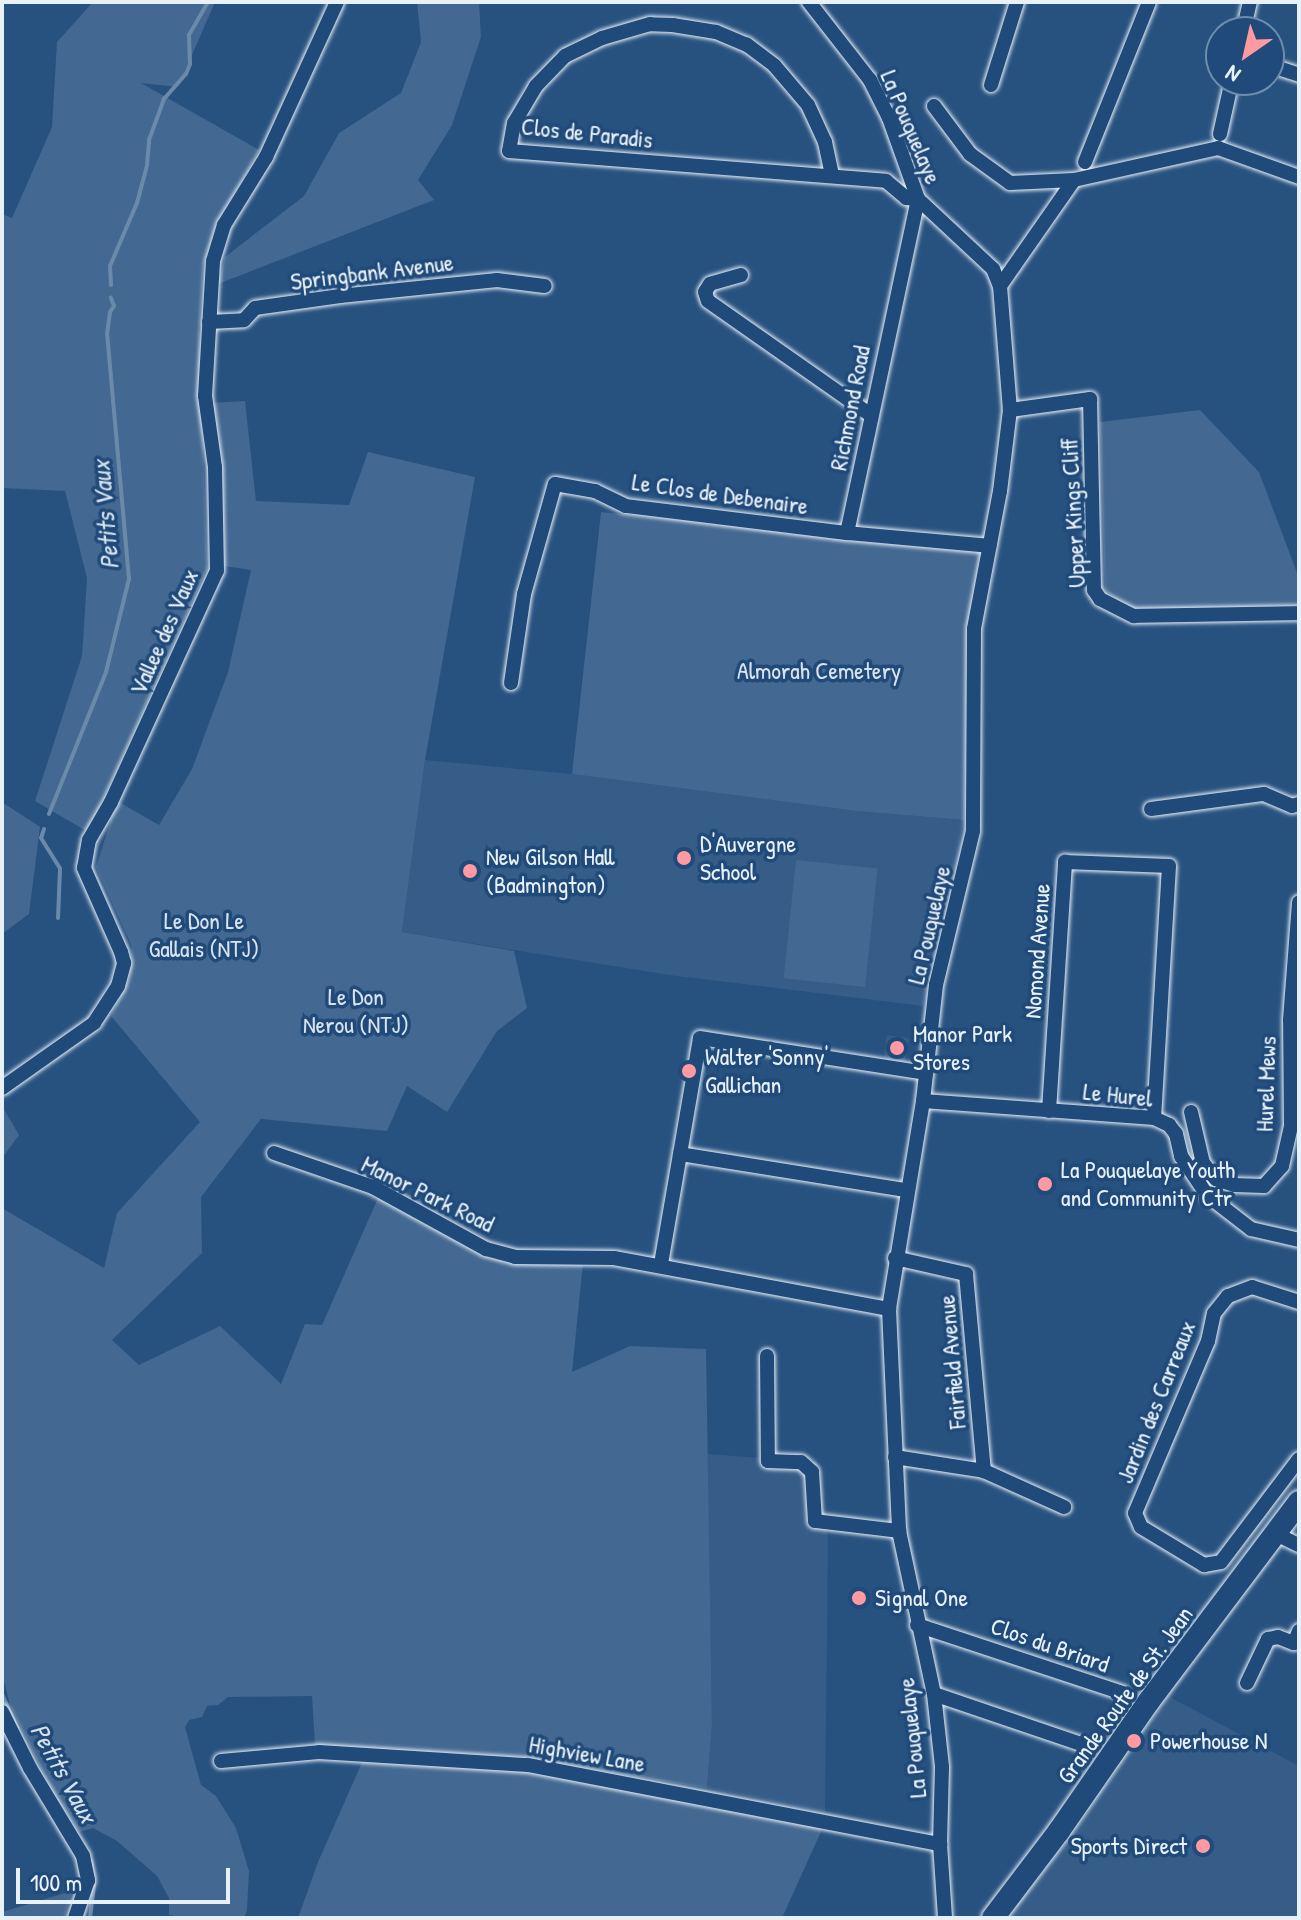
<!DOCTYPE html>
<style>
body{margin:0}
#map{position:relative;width:1301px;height:1920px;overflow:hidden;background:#27517f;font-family:"Patrick Hand",sans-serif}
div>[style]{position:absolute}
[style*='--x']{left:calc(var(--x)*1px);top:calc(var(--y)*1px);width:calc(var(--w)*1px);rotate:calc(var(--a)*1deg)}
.built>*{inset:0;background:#355d88;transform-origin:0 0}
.green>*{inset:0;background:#436891;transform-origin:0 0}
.stream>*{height:4px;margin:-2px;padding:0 2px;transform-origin:2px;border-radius:2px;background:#6b8aaa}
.roads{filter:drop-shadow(0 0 2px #e8f1f8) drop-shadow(0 0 2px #e8f1f8)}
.street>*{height:14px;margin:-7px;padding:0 7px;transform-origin:7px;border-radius:7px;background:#1f4a7a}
.primary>*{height:22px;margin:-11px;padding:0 11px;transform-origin:11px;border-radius:11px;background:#1f4a7a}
.dots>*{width:22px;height:22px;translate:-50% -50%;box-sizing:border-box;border:4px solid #1f4a7a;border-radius:50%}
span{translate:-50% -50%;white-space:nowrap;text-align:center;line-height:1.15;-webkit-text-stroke:7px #1f4a7a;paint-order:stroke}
.street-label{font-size:24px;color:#e8f1f8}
.park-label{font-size:24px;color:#d8e3ee}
.poi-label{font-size:24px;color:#e8f1f8}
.left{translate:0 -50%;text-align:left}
.right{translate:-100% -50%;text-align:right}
.water-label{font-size:26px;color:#d5e2ec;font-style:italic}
.frame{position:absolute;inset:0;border:4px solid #e8f1f8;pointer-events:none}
.north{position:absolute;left:1205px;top:16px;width:80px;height:80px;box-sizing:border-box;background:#1f4a7a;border:2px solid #6f8dac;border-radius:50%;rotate:214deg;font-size:22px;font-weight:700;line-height:32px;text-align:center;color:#e8f1f8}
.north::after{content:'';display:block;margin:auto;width:28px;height:36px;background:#ff9aa2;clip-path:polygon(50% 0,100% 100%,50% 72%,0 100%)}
.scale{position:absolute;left:16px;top:1868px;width:214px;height:36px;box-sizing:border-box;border:4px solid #e8f1f8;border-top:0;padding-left:10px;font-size:24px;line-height:28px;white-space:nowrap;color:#e8f1f8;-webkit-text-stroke:6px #1f4a7a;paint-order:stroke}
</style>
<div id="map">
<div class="built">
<div style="clip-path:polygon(425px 760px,572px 774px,856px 811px,964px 820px,948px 897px,932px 941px,923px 1006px,669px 975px,402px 932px)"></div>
<div style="left:887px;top:1035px;width:22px;height:28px;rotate:8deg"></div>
<div style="clip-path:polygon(707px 1454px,817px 1462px,828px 1539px,825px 1812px,707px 1788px,712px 1725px)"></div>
<div style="clip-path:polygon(1168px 1696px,1299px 1766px,1299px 1918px,1007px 1918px,1070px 1838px)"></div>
</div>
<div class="green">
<div style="clip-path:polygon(93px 2px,215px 2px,178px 87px,141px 83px,259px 150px,217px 225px,203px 266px,199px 329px,207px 569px,88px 832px,35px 801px,82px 656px,87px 578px,65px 491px,2px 488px,2px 214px,12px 218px,52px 127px,57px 42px)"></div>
<div style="clip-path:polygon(417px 2px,479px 2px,481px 37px,452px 125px,418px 180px,434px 200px,218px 284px,225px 257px,304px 196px,339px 133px,401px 93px,421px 42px)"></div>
<div style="clip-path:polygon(245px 401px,256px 501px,349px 505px,368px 452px,475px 477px,425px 760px,402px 932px,514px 951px,527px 1008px,497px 1031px,447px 1112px,407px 1086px,387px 1131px,261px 1119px,201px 1197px,202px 1253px,112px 1340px,139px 1365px,220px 1326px,281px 1384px,305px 1324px,322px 1325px,379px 1196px,480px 1252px,583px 1263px,572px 1372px,630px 1346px,706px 1349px,712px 1725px,707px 1788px,524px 1759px,315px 1745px,312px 1696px,228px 1697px,218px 1705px,207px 1706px,202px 1717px,189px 1720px,185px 1727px,201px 1785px,216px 1796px,236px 1828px,249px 1871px,247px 1910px,244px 1918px,183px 1918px,169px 1915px,169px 1898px,157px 1876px,117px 1841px,93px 1828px,79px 1832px,51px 1789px,10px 1705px,2px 1673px,2px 1208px,104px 1268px,117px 1213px,200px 1122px,111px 1016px,129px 979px,132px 946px,96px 867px,117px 801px,159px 825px,192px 769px,228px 672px,251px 570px,224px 566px,223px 502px,210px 403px)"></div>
<div style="clip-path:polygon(1200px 410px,1259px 472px,1299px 578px,1299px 605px,1139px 610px,1122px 603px,1105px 590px,1100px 422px)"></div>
<div style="clip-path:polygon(601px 512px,976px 550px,980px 555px,967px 633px,964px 820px,856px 811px,572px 774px)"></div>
<div style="clip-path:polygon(2px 802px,40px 827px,29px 914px,2px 934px)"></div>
<div style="left:796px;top:860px;width:82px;height:119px;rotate:6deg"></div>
<div style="clip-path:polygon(2px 1106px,19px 1135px,2px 1158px)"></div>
<div style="clip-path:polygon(364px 1758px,520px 1769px,824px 1825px,782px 1918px,298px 1918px,318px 1862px)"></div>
<div style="clip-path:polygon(72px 1891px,64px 1918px,2px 1918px,2px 1912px)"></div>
</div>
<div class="stream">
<div style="--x:111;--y:285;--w:19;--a:-93"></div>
<div style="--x:110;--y:266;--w:69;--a:-66.8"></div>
<div style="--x:137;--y:203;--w:39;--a:-75"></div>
<div style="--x:147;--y:165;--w:25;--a:-85"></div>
<div style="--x:149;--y:140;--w:44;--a:-69.9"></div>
<div style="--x:164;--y:99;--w:33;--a:-49"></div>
<div style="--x:186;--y:74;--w:11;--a:-68"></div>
<div style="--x:190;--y:64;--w:29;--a:-92"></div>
<div style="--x:189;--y:35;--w:38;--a:-60"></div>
<div style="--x:49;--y:814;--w:153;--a:-68.1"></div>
<div style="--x:106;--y:672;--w:96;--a:-76.1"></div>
<div style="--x:129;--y:579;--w:246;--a:-95.1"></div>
<div style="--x:107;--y:334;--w:22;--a:-82"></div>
<div style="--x:110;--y:312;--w:7;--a:-56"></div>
<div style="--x:114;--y:306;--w:9;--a:-111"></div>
<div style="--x:44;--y:829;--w:9;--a:108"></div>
<div style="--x:41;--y:838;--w:36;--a:58"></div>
<div style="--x:60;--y:869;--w:49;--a:92.3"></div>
<div style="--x:2;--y:1694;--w:37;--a:66"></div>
<div style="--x:90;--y:1918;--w:34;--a:-83"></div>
<div style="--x:94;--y:1884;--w:23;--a:-97"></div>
</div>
<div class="roads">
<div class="street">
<div style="--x:809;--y:2;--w:99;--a:52"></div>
<div style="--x:870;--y:80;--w:42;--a:63.4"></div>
<div style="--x:889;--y:118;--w:86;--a:70.3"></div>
<div style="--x:918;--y:199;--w:103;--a:43"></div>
<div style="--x:993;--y:269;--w:18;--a:68"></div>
<div style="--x:1000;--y:286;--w:124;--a:85.4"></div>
<div style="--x:1010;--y:410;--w:82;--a:97"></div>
<div style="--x:1000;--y:491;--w:140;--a:100.7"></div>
<div style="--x:974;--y:629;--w:202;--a:90.3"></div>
<div style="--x:973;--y:831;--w:158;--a:103.5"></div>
<div style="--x:936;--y:985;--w:117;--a:96.4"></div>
<div style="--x:923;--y:1101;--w:211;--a:99.3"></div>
<div style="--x:889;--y:1309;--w:222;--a:87.4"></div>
<div style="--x:899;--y:1531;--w:167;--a:77.9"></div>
<div style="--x:934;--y:1694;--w:73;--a:83.7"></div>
<div style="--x:942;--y:1767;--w:77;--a:91.5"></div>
<div style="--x:940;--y:1844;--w:74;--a:86.1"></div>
<div style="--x:1243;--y:32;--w:31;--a:-77"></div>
<div style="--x:1269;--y:65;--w:32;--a:18"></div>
<div style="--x:991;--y:85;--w:87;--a:-72.6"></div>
<div style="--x:934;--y:106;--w:60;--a:53.1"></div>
<div style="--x:970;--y:154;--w:49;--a:35.9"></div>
<div style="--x:1010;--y:183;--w:64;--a:-2.7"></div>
<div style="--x:1220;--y:134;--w:55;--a:-77.5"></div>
<div style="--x:1085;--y:162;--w:172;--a:-68.2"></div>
<div style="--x:832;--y:175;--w:34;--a:-102"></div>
<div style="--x:825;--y:142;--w:41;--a:-114.7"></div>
<div style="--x:808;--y:105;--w:52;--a:-130.4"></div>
<div style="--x:774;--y:65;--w:34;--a:-143"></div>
<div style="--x:747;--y:45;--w:34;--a:-157"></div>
<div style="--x:716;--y:32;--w:44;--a:-170.8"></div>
<div style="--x:673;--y:25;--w:23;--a:-178"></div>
<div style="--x:650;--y:24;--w:50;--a:163.7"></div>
<div style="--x:602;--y:38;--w:41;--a:154.1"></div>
<div style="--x:565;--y:56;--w:42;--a:134"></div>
<div style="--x:536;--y:86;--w:43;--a:120.7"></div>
<div style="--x:514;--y:123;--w:28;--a:100"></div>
<div style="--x:509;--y:151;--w:378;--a:4.5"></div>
<div style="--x:886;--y:181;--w:26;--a:40"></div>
<div style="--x:906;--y:198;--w:12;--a:5"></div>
<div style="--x:918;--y:199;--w:341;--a:102"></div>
<div style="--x:847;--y:533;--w:143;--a:5.2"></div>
<div style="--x:741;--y:275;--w:32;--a:164"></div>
<div style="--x:710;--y:284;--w:9;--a:122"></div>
<div style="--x:705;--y:292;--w:9;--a:72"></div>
<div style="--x:708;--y:301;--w:199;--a:35"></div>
<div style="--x:1000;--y:286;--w:129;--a:-55.1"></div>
<div style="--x:1074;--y:180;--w:148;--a:-12.5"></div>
<div style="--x:1218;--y:148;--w:86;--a:19.7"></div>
<div style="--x:209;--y:322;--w:35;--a:-3"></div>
<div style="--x:244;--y:320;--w:16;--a:-47"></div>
<div style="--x:255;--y:308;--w:86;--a:-8"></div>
<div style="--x:340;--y:296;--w:158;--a:-5.8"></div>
<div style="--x:497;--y:280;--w:48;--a:7.1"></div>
<div style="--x:1010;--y:410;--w:81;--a:-7.8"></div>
<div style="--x:1090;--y:399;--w:191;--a:88.8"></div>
<div style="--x:1094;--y:590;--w:11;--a:56"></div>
<div style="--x:1100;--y:599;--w:38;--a:27"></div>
<div style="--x:1134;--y:616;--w:165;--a:-1"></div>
<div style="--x:511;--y:683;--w:90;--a:-81.7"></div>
<div style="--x:524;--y:594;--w:114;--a:-74.3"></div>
<div style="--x:555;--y:484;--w:41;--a:9.9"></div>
<div style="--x:595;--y:491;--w:34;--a:26"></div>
<div style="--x:626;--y:506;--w:223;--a:7"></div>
<div style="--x:1151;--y:809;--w:114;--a:-7.6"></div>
<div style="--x:1264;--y:794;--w:30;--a:23"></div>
<div style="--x:1292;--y:806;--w:7;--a:-16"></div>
<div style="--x:2;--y:1088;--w:113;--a:-35.2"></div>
<div style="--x:94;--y:1023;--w:44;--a:-57"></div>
<div style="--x:118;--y:986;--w:24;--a:-75"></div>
<div style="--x:124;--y:963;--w:11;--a:-105"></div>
<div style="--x:121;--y:952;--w:92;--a:-113.8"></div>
<div style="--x:84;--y:868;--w:28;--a:-80"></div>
<div style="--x:89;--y:840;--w:44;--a:-59.9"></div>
<div style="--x:111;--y:802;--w:254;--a:-65.4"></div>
<div style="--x:217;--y:571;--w:104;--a:-91.1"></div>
<div style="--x:215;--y:467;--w:72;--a:-98"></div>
<div style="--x:205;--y:396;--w:135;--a:-86.6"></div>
<div style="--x:213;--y:261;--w:38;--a:-73"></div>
<div style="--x:224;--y:225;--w:80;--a:-58.3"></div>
<div style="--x:266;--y:157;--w:170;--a:-65.4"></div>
<div style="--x:923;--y:1101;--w:232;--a:4.2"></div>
<div style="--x:1154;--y:1118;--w:17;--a:25"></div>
<div style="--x:1169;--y:1125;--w:11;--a:52"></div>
<div style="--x:1176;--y:1134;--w:23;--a:77"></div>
<div style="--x:1181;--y:1156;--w:47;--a:56.3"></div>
<div style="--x:1207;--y:1195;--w:56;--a:37.7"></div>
<div style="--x:1251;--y:1229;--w:49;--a:12.9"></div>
<div style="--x:1049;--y:1111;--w:250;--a:-86.3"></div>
<div style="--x:1065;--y:862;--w:104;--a:2.2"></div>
<div style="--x:1169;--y:866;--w:252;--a:93.4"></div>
<div style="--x:1191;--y:1112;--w:52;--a:76.8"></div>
<div style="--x:1203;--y:1163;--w:21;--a:51"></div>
<div style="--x:1216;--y:1179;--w:19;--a:18"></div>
<div style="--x:1234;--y:1185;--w:30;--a:2"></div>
<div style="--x:1264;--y:1186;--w:27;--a:-48"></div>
<div style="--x:1282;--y:1166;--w:41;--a:-77.3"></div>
<div style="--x:1291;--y:1126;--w:106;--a:-90.5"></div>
<div style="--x:1290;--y:1020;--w:118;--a:-85.6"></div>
<div style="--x:274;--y:1153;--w:105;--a:19"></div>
<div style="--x:373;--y:1187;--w:129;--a:28.8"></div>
<div style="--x:486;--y:1249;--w:30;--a:15"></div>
<div style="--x:515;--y:1257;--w:99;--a:0.6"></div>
<div style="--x:614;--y:1258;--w:280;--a:10.5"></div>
<div style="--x:680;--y:1154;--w:228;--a:9.1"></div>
<div style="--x:895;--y:1258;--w:73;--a:12.7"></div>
<div style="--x:966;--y:1274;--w:198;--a:84.8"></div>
<div style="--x:661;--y:1264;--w:229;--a:-80.2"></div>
<div style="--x:700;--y:1038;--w:229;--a:8.8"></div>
<div style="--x:1299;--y:1302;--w:49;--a:-162.3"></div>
<div style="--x:1252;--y:1287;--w:26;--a:159"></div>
<div style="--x:1228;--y:1296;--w:22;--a:129"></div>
<div style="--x:1214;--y:1313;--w:29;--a:102"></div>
<div style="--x:1208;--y:1341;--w:187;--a:113"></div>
<div style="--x:1135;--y:1513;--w:15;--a:67"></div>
<div style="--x:1141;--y:1527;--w:74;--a:31.1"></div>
<div style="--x:1204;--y:1565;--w:17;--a:-10"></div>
<div style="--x:1221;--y:1562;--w:129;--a:-52.9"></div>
<div style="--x:767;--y:1356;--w:105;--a:89.5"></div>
<div style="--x:768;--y:1461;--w:33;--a:2"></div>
<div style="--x:801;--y:1462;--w:15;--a:42"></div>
<div style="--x:812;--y:1472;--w:49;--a:86.5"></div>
<div style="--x:815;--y:1521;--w:85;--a:6.8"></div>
<div style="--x:895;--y:1457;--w:90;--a:8.9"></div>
<div style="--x:984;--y:1471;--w:88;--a:24.2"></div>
<div style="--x:1276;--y:1534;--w:25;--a:26"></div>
<div style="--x:917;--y:1625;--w:217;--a:18.3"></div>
<div style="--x:1247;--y:1683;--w:49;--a:-64.5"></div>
<div style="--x:1268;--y:1639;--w:10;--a:-11"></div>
<div style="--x:1278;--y:1637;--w:17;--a:21"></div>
<div style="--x:1294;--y:1643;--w:13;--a:-67"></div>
<div style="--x:934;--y:1694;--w:158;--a:18.8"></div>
<div style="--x:2;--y:1712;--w:63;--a:63.4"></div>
<div style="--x:30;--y:1768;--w:103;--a:58.9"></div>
<div style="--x:83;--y:1856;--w:25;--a:78"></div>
<div style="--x:88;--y:1880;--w:40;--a:108.9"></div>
<div style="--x:221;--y:1761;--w:98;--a:-5.2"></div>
<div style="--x:319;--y:1752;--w:209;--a:3.6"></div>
<div style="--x:528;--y:1765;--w:420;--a:10.9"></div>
</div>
<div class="primary">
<div style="--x:993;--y:1918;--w:109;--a:-52.8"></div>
<div style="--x:1059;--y:1831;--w:158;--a:-55.3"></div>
<div style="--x:1149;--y:1701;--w:249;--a:-53"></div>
</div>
</div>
<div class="dots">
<div style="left:684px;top:858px;background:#ff9aa2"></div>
<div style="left:470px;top:871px;background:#ff9aa2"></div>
<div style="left:897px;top:1048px;background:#ff9aa2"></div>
<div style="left:689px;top:1071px;background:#ff9aa2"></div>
<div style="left:1045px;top:1184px;background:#ff9aa2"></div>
<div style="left:859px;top:1598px;background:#ff9aa2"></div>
<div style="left:1134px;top:1741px;background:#ff9aa2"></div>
<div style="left:1203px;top:1846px;background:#ff9aa2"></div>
</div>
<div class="street-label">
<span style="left:911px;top:127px;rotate:67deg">La Pouquelaye</span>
<span style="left:587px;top:133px;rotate:6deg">Clos de Paradis</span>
<span style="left:372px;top:272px;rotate:-7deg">Springbank Avenue</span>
<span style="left:850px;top:408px;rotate:-79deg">Richmond Road</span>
<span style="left:720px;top:494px;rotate:8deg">Le Clos de Debenaire</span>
<span style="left:1073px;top:513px;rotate:-93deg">Upper Kings Cliff</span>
<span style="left:164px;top:632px;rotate:-66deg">Vallee des Vaux</span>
<span style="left:929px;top:925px;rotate:-77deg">La Pouquelaye</span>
<span style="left:1037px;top:951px;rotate:-86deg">Nomond Avenue</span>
<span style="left:1266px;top:1084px;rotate:-88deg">Hurel Mews</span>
<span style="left:1118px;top:1095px;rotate:6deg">Le Hurel</span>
<span style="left:428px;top:1194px;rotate:26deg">Manor Park Road</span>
<span style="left:952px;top:1362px;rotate:-95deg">Fairfield Avenue</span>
<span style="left:1156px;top:1402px;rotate:-68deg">Jardin des Carreaux</span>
<span style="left:1050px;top:1645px;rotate:19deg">Clos du Briard</span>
<span style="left:1125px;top:1695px;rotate:-54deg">Grande Route de St. Jean</span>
<span style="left:912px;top:1738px;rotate:-96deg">La Pouquelaye</span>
<span style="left:587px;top:1754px;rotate:10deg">Highview Lane</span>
</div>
<div class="park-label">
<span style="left:819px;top:671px">Almorah Cemetery</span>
<span style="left:204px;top:935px">Le Don Le<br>Gallais (NTJ)</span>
<span style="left:356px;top:1011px">Le Don<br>Nerou (NTJ)</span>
</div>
<div class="poi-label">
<span class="left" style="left:700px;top:858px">D'Auvergne<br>School</span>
<span class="left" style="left:486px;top:871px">New Gilson Hall<br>(Badmington)</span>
<span class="left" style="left:913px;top:1048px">Manor Park<br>Stores</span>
<span class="left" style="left:705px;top:1071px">Walter 'Sonny'<br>Gallichan</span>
<span class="left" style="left:1061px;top:1184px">La Pouquelaye Youth<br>and Community Ctr</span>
<span class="left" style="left:875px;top:1598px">Signal One</span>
<span class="left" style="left:1150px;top:1741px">Powerhouse N</span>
<span class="right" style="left:1187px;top:1846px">Sports Direct</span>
</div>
<div class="water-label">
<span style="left:105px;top:515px;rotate:-95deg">Petits Vaux</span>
<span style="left:64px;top:1773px;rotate:61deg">Petits Vaux</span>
</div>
<div class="frame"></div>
<div class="north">N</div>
<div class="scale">100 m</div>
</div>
